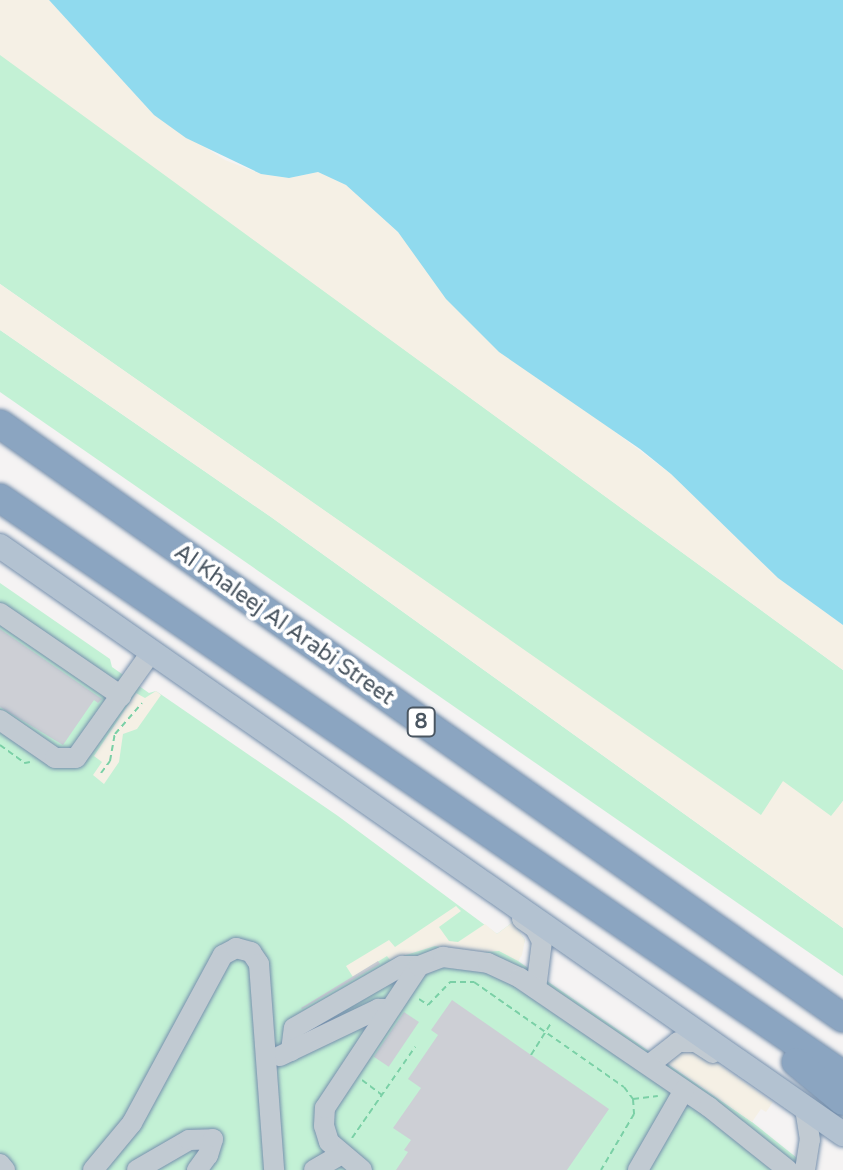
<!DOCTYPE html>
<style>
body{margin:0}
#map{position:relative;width:843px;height:1170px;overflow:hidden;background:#f5f3f3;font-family:"Varela Round",sans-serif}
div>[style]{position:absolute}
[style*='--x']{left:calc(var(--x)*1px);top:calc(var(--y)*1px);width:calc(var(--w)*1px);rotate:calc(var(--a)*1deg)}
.green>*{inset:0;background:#c3f1d5}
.sand>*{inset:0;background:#f5f0e5}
.water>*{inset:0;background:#90daee}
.building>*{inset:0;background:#cdcfd5;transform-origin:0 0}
.path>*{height:2px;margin-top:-1px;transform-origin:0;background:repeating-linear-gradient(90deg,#7ad0a6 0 6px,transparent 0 10px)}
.roads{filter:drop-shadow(0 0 2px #7690ad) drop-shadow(0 0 2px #7690ad)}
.minor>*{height:20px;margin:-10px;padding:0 10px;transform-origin:10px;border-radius:10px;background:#c1cad2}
.major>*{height:24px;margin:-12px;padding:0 12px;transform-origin:12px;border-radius:12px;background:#b3c2d1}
.highway>*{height:28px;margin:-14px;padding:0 14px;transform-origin:14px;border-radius:14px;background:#8ba5c1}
span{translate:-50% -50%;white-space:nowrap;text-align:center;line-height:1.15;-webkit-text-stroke:8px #fff;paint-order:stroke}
.shield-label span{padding:2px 6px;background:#fff;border:2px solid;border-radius:6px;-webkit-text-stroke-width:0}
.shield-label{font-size:20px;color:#4a5661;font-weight:700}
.street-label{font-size:22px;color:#4a5661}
</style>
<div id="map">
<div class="green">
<div style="clip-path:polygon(0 54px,843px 670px,843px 801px,832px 817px,761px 816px,0 284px)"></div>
<div style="clip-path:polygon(0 330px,271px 517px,843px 928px,843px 976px,0 392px)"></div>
<div style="clip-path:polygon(0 583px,110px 659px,112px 667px,149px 693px,156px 691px,338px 816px,497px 934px,513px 922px,525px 940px,518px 961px,752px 1122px,812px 1170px,0 1170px)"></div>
</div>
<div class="sand">
<div style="clip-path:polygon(0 0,49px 0,154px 115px,225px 160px,261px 174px,289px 178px,318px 172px,346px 185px,398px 232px,421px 261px,586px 410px,671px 474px,778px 578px,843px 625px,843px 670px,0 55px)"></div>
<div style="clip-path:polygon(0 284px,761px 815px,783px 781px,831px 816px,843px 801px,843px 928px,271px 517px,0 330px)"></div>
<div style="clip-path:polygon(156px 691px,161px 695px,137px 729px,123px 734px,119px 762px,104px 784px,93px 775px,102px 762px,94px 756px,136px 693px,145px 698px)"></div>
<div style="clip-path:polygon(456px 906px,461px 911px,439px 927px,449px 941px,458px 942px,485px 924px,497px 934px,513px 922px,525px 940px,522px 955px,518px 961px,499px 951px,470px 953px,435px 946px,390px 960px,387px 956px,353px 977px,346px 966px,389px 940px,395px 947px)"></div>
<div style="clip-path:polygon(686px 1049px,703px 1053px,773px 1102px,766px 1112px,761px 1109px,752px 1122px,668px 1063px,666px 1060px)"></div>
</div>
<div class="water">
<div style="clip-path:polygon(49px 0,843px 0,843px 625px,778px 578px,671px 474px,640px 449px,499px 352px,446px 299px,398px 232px,346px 185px,318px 172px,289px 178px,261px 174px,186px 138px,154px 115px)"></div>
</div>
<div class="building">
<div style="clip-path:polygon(0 629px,102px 699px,98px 703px,94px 700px,63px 745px,0 707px)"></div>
<div style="clip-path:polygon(378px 961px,380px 964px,302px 1009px,301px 1008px)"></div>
<div style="clip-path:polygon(452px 1000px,609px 1109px,567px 1170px,396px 1170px,408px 1152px,404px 1150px,411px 1140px,393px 1128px,421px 1088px,408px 1079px,438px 1035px,431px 1030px)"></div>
<div style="left:404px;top:1012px;width:18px;height:54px;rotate:34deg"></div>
</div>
<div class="path">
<div style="--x:0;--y:745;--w:31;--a:36"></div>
<div style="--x:25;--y:763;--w:5;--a:-11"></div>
<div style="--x:101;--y:773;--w:15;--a:-53"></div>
<div style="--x:110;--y:761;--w:27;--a:-80"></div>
<div style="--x:115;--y:734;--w:41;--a:-48.9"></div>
<div style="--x:419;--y:999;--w:11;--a:34"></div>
<div style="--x:428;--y:1005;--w:32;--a:-46"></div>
<div style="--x:450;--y:982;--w:24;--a:0"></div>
<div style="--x:474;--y:982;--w:183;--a:35"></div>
<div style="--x:624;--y:1087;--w:15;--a:53"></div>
<div style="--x:633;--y:1099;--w:15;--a:86"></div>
<div style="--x:634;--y:1114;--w:65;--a:120.5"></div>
<div style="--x:531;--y:1055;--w:39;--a:-58"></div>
<div style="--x:362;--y:1080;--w:25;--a:37"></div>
<div style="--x:633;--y:1099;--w:25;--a:-7"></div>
<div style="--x:352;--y:1138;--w:111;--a:-55.3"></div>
</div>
<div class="roads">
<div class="minor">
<div style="--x:0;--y:613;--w:147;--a:34.4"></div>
<div style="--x:0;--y:720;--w:67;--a:34.6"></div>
<div style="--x:55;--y:758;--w:21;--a:0"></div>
<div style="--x:76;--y:758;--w:131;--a:-54.6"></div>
<div style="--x:522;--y:919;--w:16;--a:35"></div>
<div style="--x:535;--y:928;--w:15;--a:62"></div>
<div style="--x:542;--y:941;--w:48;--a:97.1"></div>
<div style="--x:291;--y:1051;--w:23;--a:-83"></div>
<div style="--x:294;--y:1028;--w:125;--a:-29.9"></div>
<div style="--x:402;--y:966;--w:17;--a:0"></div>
<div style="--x:280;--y:1056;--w:109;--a:-25.6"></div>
<div style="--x:378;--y:1009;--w:11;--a:0"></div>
<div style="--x:649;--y:1065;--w:37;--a:-38"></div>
<div style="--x:678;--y:1042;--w:18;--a:0"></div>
<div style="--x:696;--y:1042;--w:20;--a:33"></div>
<div style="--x:0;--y:1164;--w:8;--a:50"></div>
<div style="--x:93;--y:1170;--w:61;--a:-50.3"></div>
<div style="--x:132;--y:1123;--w:191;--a:-61.6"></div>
<div style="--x:223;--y:955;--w:15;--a:-28"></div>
<div style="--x:236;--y:948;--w:16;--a:15"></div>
<div style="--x:251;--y:952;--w:14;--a:56"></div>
<div style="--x:259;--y:964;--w:207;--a:85.8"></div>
<div style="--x:137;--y:1170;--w:60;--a:-30"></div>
<div style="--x:189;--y:1140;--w:24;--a:-2"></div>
<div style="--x:213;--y:1139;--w:17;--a:107"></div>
<div style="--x:208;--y:1155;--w:19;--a:126"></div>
<div style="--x:314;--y:1170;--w:30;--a:-30"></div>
<div style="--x:362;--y:1170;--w:43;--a:-139.7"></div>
<div style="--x:329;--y:1142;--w:17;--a:-107"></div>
<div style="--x:324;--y:1126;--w:18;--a:-87"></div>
<div style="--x:325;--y:1108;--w:170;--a:-56.5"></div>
<div style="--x:419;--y:966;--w:26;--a:-21"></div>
<div style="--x:443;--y:957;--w:45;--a:7.6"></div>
<div style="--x:488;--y:963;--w:35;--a:25"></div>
<div style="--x:520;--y:978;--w:229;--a:34.3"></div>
<div style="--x:709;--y:1107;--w:101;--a:38.6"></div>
<div style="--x:638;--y:1170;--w:92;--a:-60.1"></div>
<div style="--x:805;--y:1170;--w:30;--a:-81"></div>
<div style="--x:810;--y:1140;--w:33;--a:-99"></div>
</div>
<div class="major">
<div style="--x:0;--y:546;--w:1028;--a:34.9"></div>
</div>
<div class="highway">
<div style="--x:0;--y:424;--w:1031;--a:35.17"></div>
<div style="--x:0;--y:498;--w:1022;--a:34.39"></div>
<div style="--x:796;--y:1062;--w:61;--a:39.7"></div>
</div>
</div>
<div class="shield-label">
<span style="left:421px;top:722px">8</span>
</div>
<div class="street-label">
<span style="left:284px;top:625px;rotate:35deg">Al Khaleej Al Arabi Street</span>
</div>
</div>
